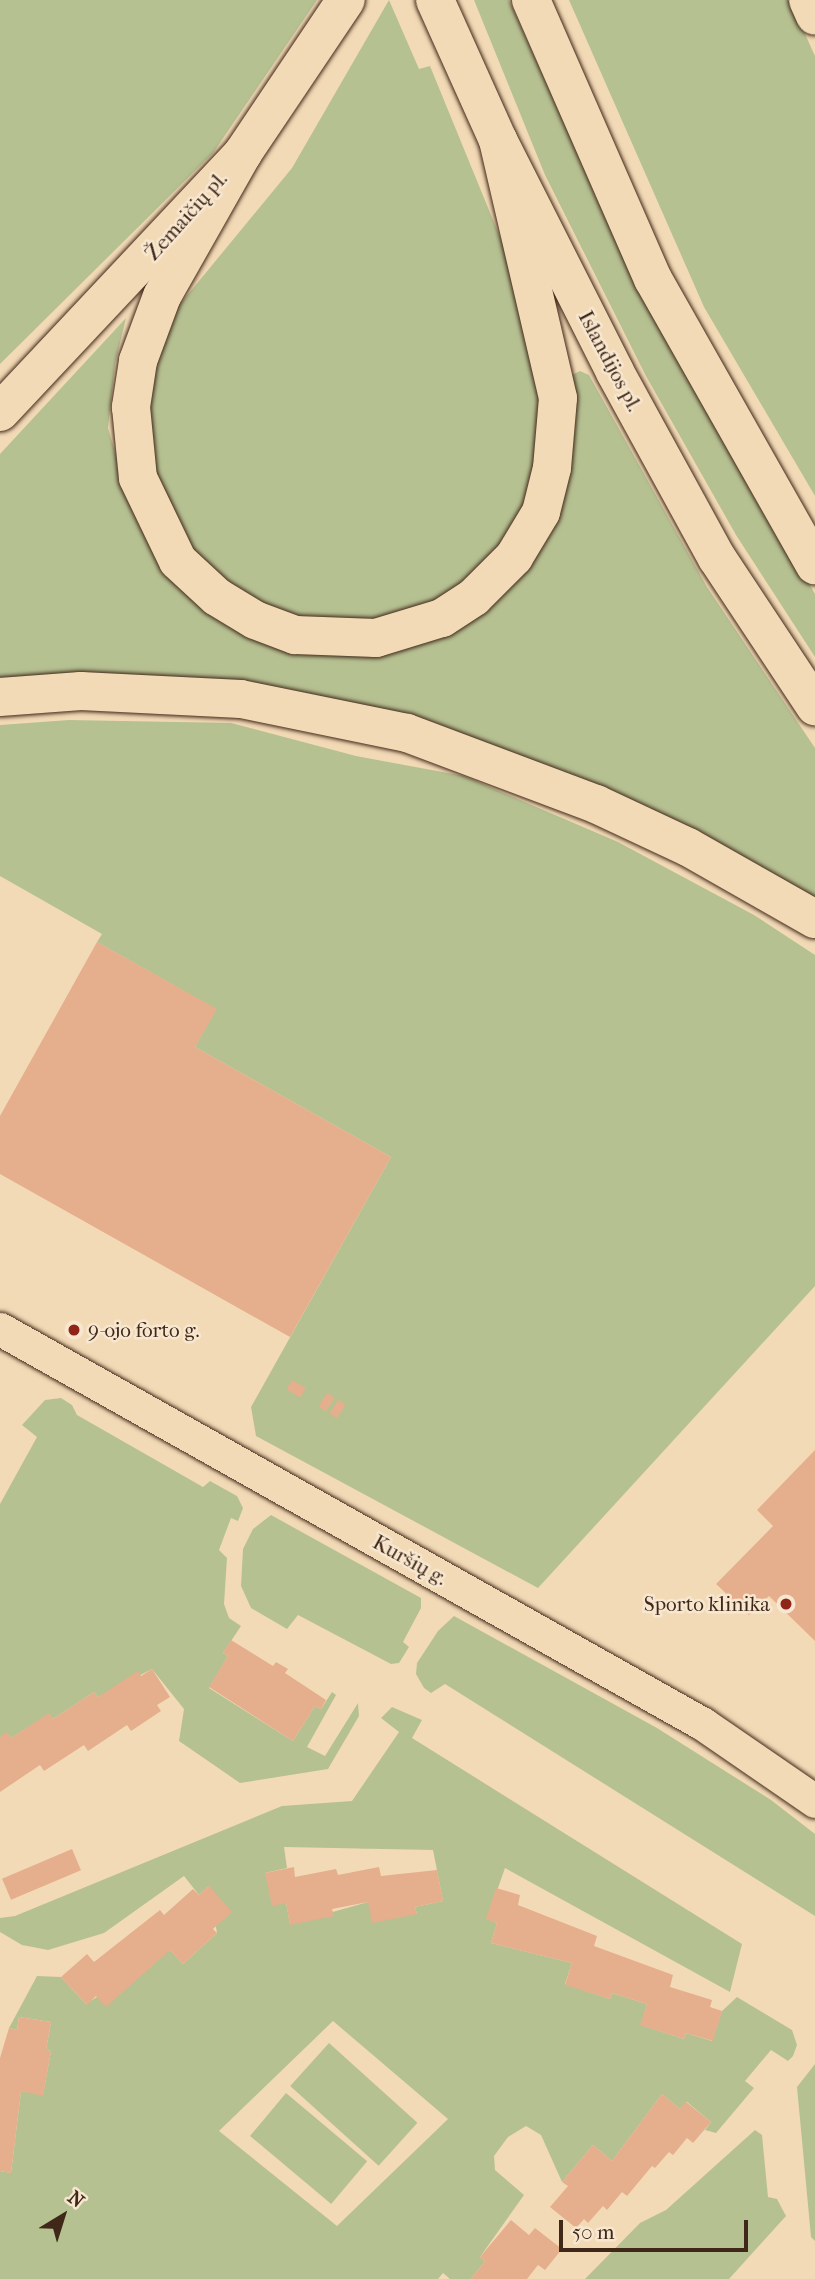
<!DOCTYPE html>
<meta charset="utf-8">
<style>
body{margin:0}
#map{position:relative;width:815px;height:2279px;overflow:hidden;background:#f3dab6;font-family:"IM FELL French Canon",serif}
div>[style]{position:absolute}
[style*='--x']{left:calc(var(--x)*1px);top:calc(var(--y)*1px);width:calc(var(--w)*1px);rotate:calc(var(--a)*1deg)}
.green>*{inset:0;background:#b6c192;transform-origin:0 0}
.building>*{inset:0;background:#e5ae8d;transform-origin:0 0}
.roads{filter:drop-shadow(0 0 2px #402819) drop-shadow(0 0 2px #402819)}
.major>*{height:33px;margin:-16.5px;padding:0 16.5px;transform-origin:16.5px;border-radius:16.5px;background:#f3dab6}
.highway>*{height:38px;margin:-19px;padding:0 19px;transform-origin:19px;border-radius:19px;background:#f3dab6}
.dots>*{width:19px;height:19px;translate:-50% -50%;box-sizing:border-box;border:4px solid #f7e7d0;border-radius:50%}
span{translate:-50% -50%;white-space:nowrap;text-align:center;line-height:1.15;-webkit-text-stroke:5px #f7e7d0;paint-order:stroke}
.street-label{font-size:21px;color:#402819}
.poi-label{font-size:21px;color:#402819}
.left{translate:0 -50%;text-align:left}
.right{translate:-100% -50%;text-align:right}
.north{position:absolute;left:28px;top:2181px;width:70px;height:70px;-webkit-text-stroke:5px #f7e7d0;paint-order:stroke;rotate:38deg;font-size:19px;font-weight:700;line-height:28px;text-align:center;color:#402819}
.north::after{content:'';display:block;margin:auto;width:24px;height:32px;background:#402819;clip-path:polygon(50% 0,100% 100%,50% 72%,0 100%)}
.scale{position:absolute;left:559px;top:2220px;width:189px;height:32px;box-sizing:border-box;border:4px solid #402819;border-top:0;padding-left:9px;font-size:21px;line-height:24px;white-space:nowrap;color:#402819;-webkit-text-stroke:5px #f7e7d0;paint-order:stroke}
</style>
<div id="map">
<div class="green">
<div style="clip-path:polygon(0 0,317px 0,213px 153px,0 364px)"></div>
<div style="clip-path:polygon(389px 0,419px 69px,430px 66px,509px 259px,526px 311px,544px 431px,523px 523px,471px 583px,386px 624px,279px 618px,224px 589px,161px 510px,147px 426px,155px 371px,176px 309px,292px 168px)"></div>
<div style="clip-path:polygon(474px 0,509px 0,629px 267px,815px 594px,815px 657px,736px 535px,646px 376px,545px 175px)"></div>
<div style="clip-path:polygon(569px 0,789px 0,792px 5px,815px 56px,815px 496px,704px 307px)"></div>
<div style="clip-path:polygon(126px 318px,115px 364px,108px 428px,130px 502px,170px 570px,330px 651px,503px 589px,572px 375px,580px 371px,589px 375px,707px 587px,815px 748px,815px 901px,442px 730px,0 683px,0 454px)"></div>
<div style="clip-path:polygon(69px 720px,231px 723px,356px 756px,464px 776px,618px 842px,754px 915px,815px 955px,815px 1286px,538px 1588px,256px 1436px,251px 1407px,391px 1157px,195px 1047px,216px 1009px,97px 942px,102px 934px,0 876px,0 725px)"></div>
<div style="clip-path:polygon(61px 1398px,72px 1405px,77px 1415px,203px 1487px,210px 1481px,237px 1496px,243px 1508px,238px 1521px,231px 1518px,219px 1550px,227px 1558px,224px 1604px,229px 1618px,241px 1626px,223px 1653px,228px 1656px,209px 1688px,293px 1741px,315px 1706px,321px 1709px,332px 1692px,336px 1695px,307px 1747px,325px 1756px,358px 1703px,359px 1716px,328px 1769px,240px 1783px,179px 1741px,184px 1709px,152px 1669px,98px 1697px,94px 1692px,53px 1719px,49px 1714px,11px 1738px,7px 1733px,0 1737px,0 1504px,37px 1437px,22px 1425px,45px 1400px)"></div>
<div style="clip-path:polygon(271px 1515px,421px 1598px,421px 1608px,403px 1642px,409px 1647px,399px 1663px,391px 1664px,298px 1615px,287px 1629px,251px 1608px,241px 1586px,243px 1549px,253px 1529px)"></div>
<div style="clip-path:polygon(454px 1616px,657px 1728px,771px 1800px,815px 1834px,815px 1916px,445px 1684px,431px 1693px,424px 1688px,416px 1674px,417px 1663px,438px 1631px)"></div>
<div style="clip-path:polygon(evenodd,392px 1707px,422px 1720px,412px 1738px,742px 1944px,730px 1992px,505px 1868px,487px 1919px,497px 1923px,491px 1943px,572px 1963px,565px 1984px,610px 1999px,612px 1993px,647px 2004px,641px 2025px,684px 2039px,686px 2033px,712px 2041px,722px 2011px,737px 1997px,792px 2030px,797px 2045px,793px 2056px,788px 2061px,771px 2050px,745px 2081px,754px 2088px,716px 2133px,705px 2130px,711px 2122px,687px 2102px,680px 2109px,662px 2094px,612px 2161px,593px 2145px,562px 2182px,541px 2135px,526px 2126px,508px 2137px,494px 2156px,495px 2170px,524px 2195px,480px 2257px,485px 2261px,471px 2279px,450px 2279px,443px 2273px,438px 2279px,0 2279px,0 2171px,11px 2173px,21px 2091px,43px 2095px,51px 2051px,46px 2050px,51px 2022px,19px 2017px,17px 2030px,9px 2028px,37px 1976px,61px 1977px,86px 2004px,170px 1950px,183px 1964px,217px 1933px,209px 1886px,199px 1895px,184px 1876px,104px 1933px,48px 1950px,22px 1945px,0 1932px,0 1918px,15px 1916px,282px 1806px,352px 1801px,399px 1732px,381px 1718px,392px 1707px,284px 1847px,433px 1850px,443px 1901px,415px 1907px,417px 1914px,368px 1902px,290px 1924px,286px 1903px,265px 1873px,287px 1868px,284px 1847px,392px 1707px,333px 2021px,448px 2119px,337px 2226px,219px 2131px,333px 2021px)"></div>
<div style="left:329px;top:2043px;width:119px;height:58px;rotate:42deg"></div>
<div style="clip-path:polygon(815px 2064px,815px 2241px,811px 2237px,797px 2087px)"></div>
<div style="left:286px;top:2093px;width:106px;height:56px;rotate:40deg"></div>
<div style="clip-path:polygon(755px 2130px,762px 2135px,768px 2197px,777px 2199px,786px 2216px,729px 2279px,585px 2279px,640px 2223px,666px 2210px)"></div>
</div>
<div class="building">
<div style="clip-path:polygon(97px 942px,217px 1009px,195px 1047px,391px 1157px,290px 1337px,0 1174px,0 1116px)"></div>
<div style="left:292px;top:1380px;width:16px;height:11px;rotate:30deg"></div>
<div style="left:327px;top:1393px;width:9px;height:16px;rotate:32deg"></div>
<div style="left:338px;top:1400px;width:9px;height:16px;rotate:32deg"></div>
<div style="clip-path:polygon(815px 1450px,815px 1641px,769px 1596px,749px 1615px,716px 1584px,773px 1526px,757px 1510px)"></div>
<div style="clip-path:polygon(231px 1640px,273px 1666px,276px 1662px,288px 1669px,285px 1673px,326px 1700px,321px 1709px,315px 1706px,293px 1741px,209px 1687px,228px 1656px,223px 1653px)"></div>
<div style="clip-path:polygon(152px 1669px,170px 1697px,157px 1705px,161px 1711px,131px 1731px,127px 1725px,88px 1751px,84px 1745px,44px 1771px,40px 1765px,0 1792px,0 1737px,7px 1732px,11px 1738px,49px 1713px,53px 1719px,94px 1692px,98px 1697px,138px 1671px,141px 1676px)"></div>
<div style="left:72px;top:1849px;width:23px;height:76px;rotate:67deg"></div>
<div style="clip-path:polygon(294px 1867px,295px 1877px,336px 1869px,338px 1875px,379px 1867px,381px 1876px,437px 1870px,443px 1901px,415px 1907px,417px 1914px,372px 1923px,368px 1902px,332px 1909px,334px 1916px,290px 1925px,286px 1903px,272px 1906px,265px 1873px)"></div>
<div style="clip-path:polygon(209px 1886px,232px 1912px,213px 1929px,217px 1933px,183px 1964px,170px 1950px,106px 2007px,96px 1996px,87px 2005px,61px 1977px,87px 1954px,94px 1962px,160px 1910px,164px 1915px,193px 1889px,199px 1895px)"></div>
<div style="clip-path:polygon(496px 1888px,520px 1895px,518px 1905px,597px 1936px,594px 1946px,673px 1975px,670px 1987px,712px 2000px,710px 2007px,722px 2011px,713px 2041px,686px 2033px,684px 2039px,640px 2025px,647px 2004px,612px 1993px,610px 1999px,565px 1985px,572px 1963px,491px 1943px,497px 1923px,486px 1919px)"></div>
<div style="clip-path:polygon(19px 2017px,51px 2022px,46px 2050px,51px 2051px,43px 2096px,21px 2091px,11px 2173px,0 2171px,0 2058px,9px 2028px,17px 2030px)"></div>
<div style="clip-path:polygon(662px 2094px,680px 2109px,686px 2102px,711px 2122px,693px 2143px,687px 2138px,673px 2155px,669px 2152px,655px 2168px,652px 2166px,627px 2196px,622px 2192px,607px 2210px,603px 2206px,588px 2223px,584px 2219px,576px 2228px,550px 2207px,568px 2186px,562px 2182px,593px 2145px,612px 2161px)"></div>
<div style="clip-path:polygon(511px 2220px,529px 2235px,535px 2228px,562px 2249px,545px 2270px,538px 2265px,527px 2279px,471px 2279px,485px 2261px,480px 2257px)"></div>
</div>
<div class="roads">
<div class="major">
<div style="--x:0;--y:1329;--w:806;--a:29.33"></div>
<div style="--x:703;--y:1724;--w:136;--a:34.5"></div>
</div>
<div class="highway">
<div style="--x:435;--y:0;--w:154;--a:65.8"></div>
<div style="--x:498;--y:140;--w:260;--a:63.2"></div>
<div style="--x:615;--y:372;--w:212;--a:61.3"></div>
<div style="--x:717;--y:558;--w:178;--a:56.5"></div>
<div style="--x:531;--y:0;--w:305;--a:66.4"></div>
<div style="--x:653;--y:279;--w:329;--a:60.5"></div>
<div style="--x:808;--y:0;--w:17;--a:66"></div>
<div style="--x:243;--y:153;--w:164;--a:119.5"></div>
<div style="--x:162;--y:296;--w:69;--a:110.3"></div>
<div style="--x:138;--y:361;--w:47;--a:98.7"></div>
<div style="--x:131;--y:407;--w:71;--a:84.4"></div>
<div style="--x:138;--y:478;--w:92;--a:64.3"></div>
<div style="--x:178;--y:561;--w:53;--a:42.7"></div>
<div style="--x:217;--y:597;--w:44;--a:31.2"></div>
<div style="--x:255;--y:620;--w:43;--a:20.6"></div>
<div style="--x:295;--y:635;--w:81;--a:2.1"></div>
<div style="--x:376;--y:638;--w:69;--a:-16.9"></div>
<div style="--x:442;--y:618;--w:38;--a:-33"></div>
<div style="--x:474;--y:597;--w:57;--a:-45"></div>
<div style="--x:514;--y:557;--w:52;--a:-59"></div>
<div style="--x:541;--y:512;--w:45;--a:-76"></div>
<div style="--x:552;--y:468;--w:70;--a:-85.1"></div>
<div style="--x:558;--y:398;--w:265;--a:-103.1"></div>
<div style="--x:0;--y:412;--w:355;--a:-46.8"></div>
<div style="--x:243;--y:153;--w:184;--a:-56.1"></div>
<div style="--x:0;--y:697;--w:81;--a:-4.2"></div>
<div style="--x:81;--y:691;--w:160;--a:2.9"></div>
<div style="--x:241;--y:699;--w:169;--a:11.6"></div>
<div style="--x:407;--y:733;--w:202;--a:20.6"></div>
<div style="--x:596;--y:804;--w:102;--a:25.1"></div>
<div style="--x:688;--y:847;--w:146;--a:29.6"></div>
</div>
</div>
<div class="dots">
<div style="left:74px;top:1330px;background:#8f2418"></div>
<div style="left:786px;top:1604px;background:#8f2418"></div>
</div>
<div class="street-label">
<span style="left:186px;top:216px;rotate:-48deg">Žemaičių pl.</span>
<span style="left:610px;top:361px;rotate:62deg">Islandijos pl.</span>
<span style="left:410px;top:1560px;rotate:29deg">Kuršių g.</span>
</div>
<div class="poi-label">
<span class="left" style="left:88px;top:1330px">9-ojo forto g.</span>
<span class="right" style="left:770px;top:1604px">Sporto klinika</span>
</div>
<div class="north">N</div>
<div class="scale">50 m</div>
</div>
